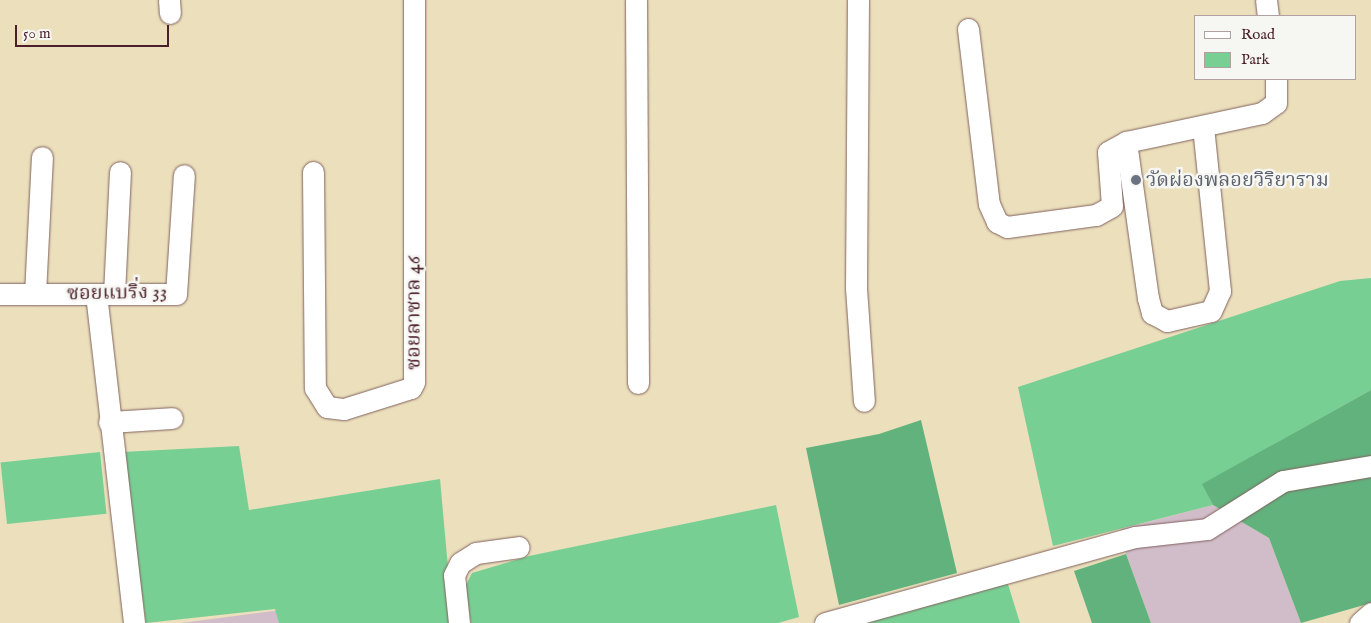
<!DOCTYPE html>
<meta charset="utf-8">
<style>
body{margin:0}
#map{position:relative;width:1371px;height:623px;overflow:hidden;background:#ebdfbc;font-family:"IM FELL English","Noto Serif Thai",serif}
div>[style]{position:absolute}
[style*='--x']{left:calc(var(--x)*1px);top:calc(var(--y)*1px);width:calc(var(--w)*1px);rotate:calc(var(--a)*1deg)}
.industrial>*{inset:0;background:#d1bdca}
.green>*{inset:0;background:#78cf94;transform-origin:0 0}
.forest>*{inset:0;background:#62b27e}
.roads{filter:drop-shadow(0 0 1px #82625e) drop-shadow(0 0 1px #82625e)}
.minor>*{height:21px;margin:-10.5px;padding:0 10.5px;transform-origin:10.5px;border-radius:10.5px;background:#fff}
.dots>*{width:14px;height:14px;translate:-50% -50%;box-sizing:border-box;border:2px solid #f6f6f2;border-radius:50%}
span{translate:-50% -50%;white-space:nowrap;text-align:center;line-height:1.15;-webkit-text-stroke:5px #f6f6f2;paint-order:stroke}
.worship-label{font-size:20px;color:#5b616d}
.left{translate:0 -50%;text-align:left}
.street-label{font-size:20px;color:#4a1f2b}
.legend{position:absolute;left:1194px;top:15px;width:162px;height:65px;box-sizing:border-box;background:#f6f6f2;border:1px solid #b1a0a2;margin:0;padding:6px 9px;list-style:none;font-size:15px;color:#4a1f2b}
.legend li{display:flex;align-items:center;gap:10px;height:25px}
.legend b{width:25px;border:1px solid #b1a0a2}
.scale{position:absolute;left:15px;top:25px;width:154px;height:22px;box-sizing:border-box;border:2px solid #4a1f2b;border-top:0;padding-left:6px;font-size:15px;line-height:18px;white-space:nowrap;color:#4a1f2b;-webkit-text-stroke:4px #f6f6f2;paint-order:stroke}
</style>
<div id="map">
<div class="industrial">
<div style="clip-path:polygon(1213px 505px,1269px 538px,1301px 623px,1151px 623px,1126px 554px,1121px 529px)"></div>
<div style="clip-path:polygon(281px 610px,284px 623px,181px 623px)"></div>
</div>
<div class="green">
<div style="clip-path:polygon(1371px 278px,1371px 390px,1203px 484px,1213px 505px,1053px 546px,1018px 387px,1340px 281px)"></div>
<div style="clip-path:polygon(239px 446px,249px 510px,440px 479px,453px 623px,279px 623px,275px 609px,146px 623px,122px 452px)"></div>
<div style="left:100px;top:452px;width:62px;height:100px;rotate:84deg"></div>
<div style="clip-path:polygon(776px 505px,799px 617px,778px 623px,471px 623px,465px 587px,472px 573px,529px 556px)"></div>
<div style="clip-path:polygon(1007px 581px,1020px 623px,853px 623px,898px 609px,907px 612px)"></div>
</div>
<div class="forest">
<div style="clip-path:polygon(1371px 390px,1371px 603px,1301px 623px,1269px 538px,1213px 505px,1202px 484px)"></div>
<div style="clip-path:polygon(921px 420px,957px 573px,839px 605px,806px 448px,879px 434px)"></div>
<div style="clip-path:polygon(1126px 554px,1151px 623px,1092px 623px,1074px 571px)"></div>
</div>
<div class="roads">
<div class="minor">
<div style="--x:169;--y:0;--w:13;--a:86"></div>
<div style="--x:636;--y:0;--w:383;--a:89.7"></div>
<div style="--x:858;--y:0;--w:288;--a:90.4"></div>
<div style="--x:856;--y:288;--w:113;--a:86"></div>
<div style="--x:1266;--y:0;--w:16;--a:83"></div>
<div style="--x:968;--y:29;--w:176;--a:83.2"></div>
<div style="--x:989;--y:204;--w:20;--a:66"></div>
<div style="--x:997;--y:222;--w:11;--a:27"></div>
<div style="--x:1007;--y:227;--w:90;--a:-7.7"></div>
<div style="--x:1096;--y:215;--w:18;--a:-29"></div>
<div style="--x:1112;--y:206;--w:54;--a:-94.2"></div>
<div style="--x:1108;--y:152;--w:21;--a:-29"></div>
<div style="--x:1126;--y:142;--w:139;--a:-12"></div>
<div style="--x:1262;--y:113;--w:17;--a:-36"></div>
<div style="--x:1276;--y:103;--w:24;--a:-90"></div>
<div style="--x:1126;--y:142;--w:158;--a:82"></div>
<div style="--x:1148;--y:298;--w:16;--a:75"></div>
<div style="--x:1152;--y:313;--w:17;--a:28"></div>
<div style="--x:1167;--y:321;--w:45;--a:-12.8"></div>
<div style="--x:1211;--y:311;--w:22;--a:-66"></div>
<div style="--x:1220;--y:291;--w:165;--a:-95.9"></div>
<div style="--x:313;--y:172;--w:216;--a:89.5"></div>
<div style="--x:315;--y:388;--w:22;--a:58"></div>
<div style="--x:327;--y:407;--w:17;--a:7"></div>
<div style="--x:344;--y:409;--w:70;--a:-17.4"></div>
<div style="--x:411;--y:388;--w:7;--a:-63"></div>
<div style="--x:414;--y:382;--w:382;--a:-90"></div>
<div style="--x:0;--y:294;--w:176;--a:0"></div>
<div style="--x:176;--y:294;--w:119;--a:-86.2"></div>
<div style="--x:35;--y:294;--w:137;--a:-87.1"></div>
<div style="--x:96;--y:294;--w:331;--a:83.4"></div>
<div style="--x:114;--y:294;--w:122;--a:-87.2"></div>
<div style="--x:109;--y:422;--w:63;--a:-3.6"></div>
<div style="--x:459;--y:623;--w:48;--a:-95.9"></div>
<div style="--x:454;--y:575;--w:13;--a:-63"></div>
<div style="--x:460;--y:563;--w:19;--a:-32"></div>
<div style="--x:476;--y:553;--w:43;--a:-7.9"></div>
<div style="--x:825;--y:623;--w:322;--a:-15.5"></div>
<div style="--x:1135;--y:537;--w:72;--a:-6.3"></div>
<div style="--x:1207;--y:529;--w:90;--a:-32.3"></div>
<div style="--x:1283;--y:481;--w:89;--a:-9.7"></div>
<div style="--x:1360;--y:623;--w:15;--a:-42"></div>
</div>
</div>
<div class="dots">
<div style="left:1136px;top:180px;background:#6b7280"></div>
</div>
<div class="worship-label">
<span class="left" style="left:1146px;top:180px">วัดผ่องพลอยวิริยาราม</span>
</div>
<div class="street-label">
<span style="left:117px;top:293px;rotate:-1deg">ซอยแบริ่ง 33</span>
<span style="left:414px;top:313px;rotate:-90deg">ซอยลาซาล 46</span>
</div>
<ul class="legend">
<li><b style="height:6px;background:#fff"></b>Road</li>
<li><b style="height:14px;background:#78cf94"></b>Park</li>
</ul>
<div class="scale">50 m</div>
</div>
